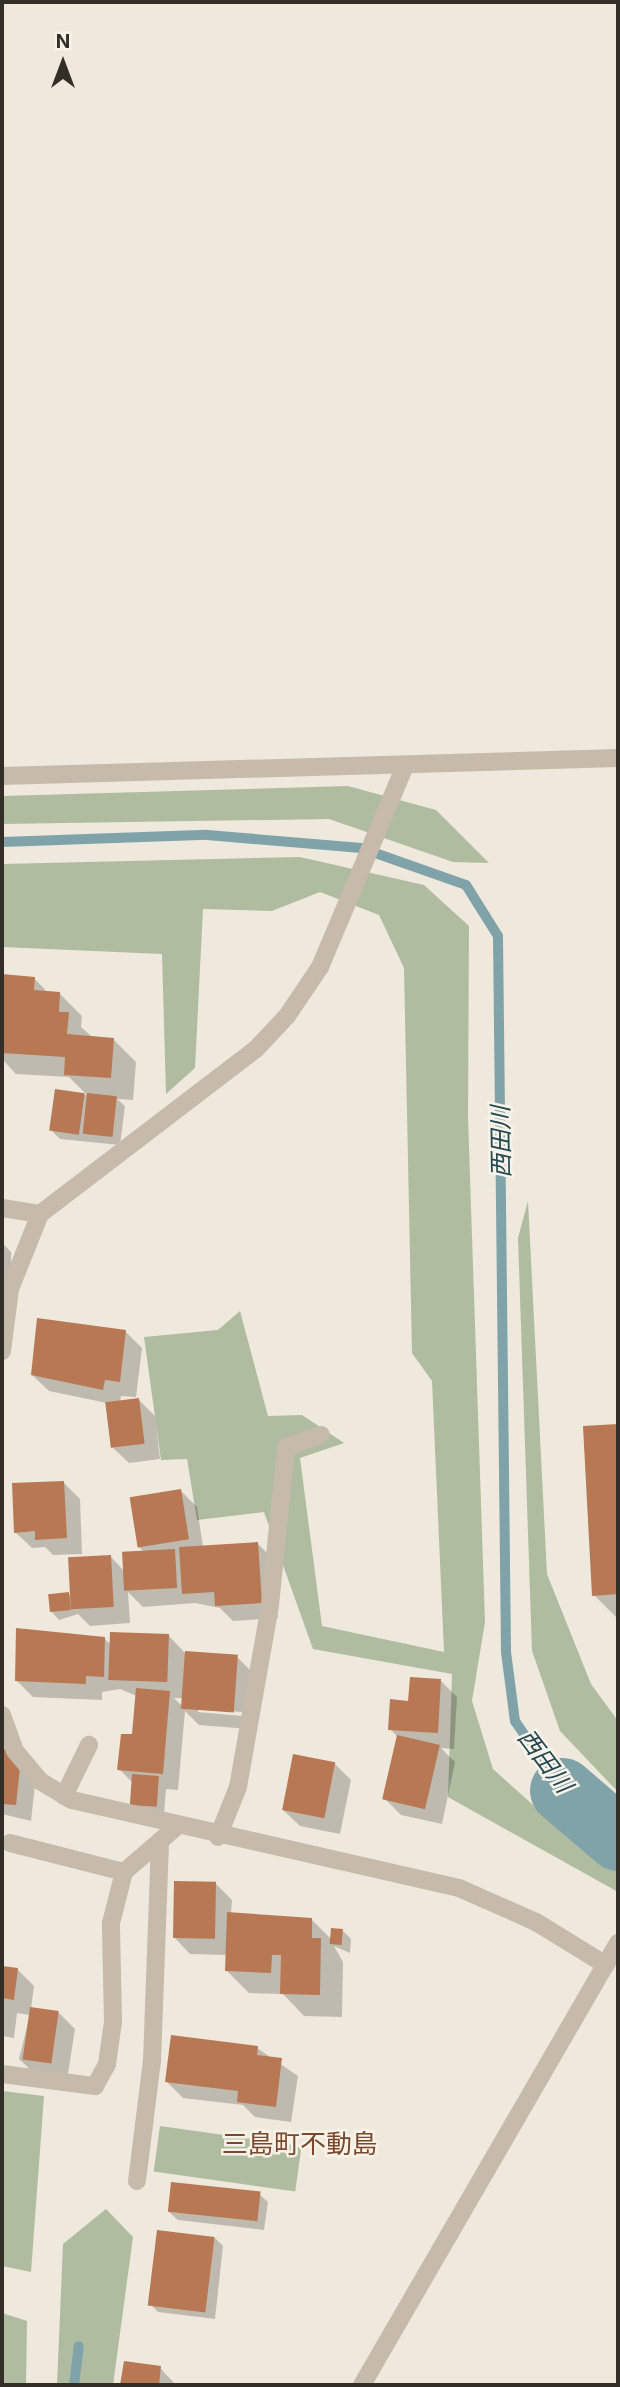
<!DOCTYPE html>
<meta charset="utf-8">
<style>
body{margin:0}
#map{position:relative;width:620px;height:2387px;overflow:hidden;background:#efe9dd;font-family:Inter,"Noto Sans JP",sans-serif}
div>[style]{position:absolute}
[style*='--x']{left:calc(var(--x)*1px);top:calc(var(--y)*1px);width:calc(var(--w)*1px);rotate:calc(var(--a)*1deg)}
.green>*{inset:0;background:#afbc9f;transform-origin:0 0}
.shadow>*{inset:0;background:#0003}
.stream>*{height:10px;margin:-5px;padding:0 5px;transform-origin:5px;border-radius:5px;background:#80a2a9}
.river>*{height:65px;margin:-32.5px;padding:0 32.5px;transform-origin:32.5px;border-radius:32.5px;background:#80a2a9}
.building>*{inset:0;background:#b77853;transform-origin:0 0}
.lane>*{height:18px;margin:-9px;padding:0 9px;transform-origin:9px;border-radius:9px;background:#c6baab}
.street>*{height:18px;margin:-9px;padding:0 9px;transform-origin:9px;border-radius:9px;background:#c6baab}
span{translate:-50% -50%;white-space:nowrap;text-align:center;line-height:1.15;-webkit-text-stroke:5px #f7f3e9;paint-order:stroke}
.water-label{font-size:24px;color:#244851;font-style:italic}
.quarter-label{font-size:26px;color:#7a482c}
.frame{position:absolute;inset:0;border:4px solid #342e29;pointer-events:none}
.north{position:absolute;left:28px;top:28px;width:70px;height:70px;-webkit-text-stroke:5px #f7f3e9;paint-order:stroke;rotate:0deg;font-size:19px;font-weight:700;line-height:28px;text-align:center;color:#342e29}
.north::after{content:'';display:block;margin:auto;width:24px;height:32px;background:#342e29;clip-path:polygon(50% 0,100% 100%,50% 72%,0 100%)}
</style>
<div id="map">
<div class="green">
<div style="clip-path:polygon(348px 786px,436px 810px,489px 863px,453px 862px,329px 819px,2px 824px,2px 796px)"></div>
<div style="clip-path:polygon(300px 857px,424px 885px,469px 926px,468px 1117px,485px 1622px,472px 1701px,493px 1769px,551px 1821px,618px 1864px,618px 1892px,448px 1797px,452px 1674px,313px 1649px,264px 1512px,197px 1520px,187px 1459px,161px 1460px,144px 1337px,218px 1330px,240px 1311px,268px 1416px,302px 1415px,344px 1443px,300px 1458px,322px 1626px,444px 1652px,432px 1381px,412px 1353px,404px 968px,379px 915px,320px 892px,272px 911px,203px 909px,195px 1068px,166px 1094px,162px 954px,2px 947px,2px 864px)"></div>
<div style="clip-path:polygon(528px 1201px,547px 1574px,591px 1684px,618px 1721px,618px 1792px,560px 1731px,532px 1651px,518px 1238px)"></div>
<div style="clip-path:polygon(2px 2091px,44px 2096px,31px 2272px,2px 2266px)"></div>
<div style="left:160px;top:2126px;width:143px;height:46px;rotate:8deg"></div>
<div style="clip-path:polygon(106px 2209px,133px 2237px,113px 2385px,57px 2385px,63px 2244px)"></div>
<div style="clip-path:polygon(2px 2313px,27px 2321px,26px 2385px,2px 2385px)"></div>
</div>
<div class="shadow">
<div style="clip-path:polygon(2px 976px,34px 978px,48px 993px,60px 994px,82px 1016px,81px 1027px,91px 1036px,113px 1039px,136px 1062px,133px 1100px,117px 1099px,125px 1106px,120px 1145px,60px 1139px,51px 1130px,56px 1091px,87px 1095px,69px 1077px,16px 1074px,2px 1059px)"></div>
<div style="clip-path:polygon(2px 1243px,11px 1252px,11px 1297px,2px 1297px)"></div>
<div style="clip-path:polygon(125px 1331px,142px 1348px,136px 1397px,121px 1396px,120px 1402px,139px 1400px,155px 1416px,160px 1459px,129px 1463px,112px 1447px,107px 1403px,49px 1391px,32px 1375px)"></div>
<div style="clip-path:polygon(618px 1426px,618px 1617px,616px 1617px,594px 1595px,585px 1428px)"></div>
<div style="clip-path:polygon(64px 1483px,80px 1499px,82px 1554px,53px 1555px,45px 1547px,32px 1548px,15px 1532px)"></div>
<div style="clip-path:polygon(181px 1491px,197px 1507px,203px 1547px,257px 1543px,274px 1560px,278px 1618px,233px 1621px,220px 1608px,195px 1603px,143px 1607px,128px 1592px,130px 1623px,90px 1626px,78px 1614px,59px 1620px,51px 1611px,69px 1594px,73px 1598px,110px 1556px,125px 1572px,145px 1553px,138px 1546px)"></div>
<div style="clip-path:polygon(evenodd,18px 1629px,104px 1638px,111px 1645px,169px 1636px,185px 1653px,237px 1657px,253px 1673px,249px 1729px,199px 1725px,185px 1711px,178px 1790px,166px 1789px,164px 1815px,131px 1804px,133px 1783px,119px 1769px,134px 1736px,137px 1696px,120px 1689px,102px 1692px,102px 1700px,33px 1697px,16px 1680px,18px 1629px,174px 1698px,184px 1698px,183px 1706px,179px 1703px,174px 1698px,18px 1629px,198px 1709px,242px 1712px,242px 1716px,198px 1712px,198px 1709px)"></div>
<div style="clip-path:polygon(441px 1681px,457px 1697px,454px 1749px,441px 1748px,455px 1762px,442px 1824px,401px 1815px,385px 1799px,398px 1737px,390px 1729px,409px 1702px)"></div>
<div style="clip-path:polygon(3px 1747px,35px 1785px,31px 1821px,2px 1814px)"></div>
<div style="clip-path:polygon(335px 1764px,351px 1780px,340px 1834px,300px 1826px,283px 1810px)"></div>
<div style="clip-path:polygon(216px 1884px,232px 1900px,231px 1914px,312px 1920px,332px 1940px,343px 1931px,351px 1939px,350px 1953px,334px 1946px,343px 1962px,342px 2017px,304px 2016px,283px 1994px,249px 1993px,227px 1971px,228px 1955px,190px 1954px,174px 1937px)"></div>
<div style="clip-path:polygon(2px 1967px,17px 1969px,34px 1986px,31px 2009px,59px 2013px,75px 2029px,67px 2080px,36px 2075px,19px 2059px,30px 2015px,17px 2013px,14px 2038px,2px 2036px)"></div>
<div style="clip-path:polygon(257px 2048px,298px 2076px,291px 2122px,255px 2117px,243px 2105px,183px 2098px,167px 2082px)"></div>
<div style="clip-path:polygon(259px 2194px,268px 2202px,264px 2230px,178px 2220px,169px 2212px)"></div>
<div style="clip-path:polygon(215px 2238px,223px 2246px,215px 2319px,158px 2312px,150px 2304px)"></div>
<div style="clip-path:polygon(125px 2363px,160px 2368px,176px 2385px,122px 2385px)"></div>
</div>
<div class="stream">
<div style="--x:2;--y:842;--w:205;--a:-2"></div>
<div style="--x:207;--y:835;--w:155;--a:4.8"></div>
<div style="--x:361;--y:848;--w:111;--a:19.4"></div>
<div style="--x:466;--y:885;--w:60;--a:57.9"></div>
<div style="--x:498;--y:936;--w:716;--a:89.36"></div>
<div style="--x:506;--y:1652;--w:70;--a:82.6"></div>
<div style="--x:515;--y:1721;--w:83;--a:55.7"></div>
<div style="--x:74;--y:2385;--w:39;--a:-83"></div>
</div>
<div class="river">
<div style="--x:562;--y:1790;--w:74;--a:40.6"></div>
</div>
<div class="building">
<div style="clip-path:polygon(2px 974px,35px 977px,34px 990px,60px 992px,59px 1012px,69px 1012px,67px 1034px,114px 1038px,111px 1078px,64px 1075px,65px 1057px,2px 1053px)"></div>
<div style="left:55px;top:1089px;width:30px;height:42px;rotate:8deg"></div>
<div style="left:87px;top:1093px;width:30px;height:41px;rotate:6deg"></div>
<div style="clip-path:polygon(37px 1318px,126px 1330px,120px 1382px,105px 1380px,103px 1390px,31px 1375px)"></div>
<div style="left:139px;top:1398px;width:46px;height:34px;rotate:83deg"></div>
<div style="clip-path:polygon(618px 1424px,618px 1594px,592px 1596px,583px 1426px)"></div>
<div style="clip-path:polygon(64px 1481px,67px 1538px,35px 1540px,35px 1531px,14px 1533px,12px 1483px)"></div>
<div style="left:181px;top:1489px;width:51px;height:52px;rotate:81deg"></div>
<div style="clip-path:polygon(258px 1542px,262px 1603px,215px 1606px,214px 1592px,182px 1594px,179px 1547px)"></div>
<div style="left:175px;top:1549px;width:39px;height:53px;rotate:87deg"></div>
<div style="left:111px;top:1555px;width:52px;height:43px;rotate:87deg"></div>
<div style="left:69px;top:1592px;width:18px;height:21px;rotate:84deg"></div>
<div style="clip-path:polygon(16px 1628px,105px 1637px,104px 1677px,86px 1676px,86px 1684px,15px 1681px)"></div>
<div style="left:110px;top:1632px;width:59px;height:48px;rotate:2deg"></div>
<div style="left:185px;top:1651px;width:53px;height:58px;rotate:4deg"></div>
<div style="clip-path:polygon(410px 1677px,441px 1679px,438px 1733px,388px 1730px,390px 1699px,408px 1701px)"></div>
<div style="clip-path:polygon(136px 1688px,170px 1691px,163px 1774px,117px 1770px,121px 1734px,132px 1734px)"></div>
<div style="left:397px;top:1735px;width:44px;height:66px;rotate:13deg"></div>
<div style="clip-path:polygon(2px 1746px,20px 1767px,16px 1805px,2px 1804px)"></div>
<div style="left:293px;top:1754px;width:43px;height:57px;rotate:11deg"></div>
<div style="left:132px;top:1774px;width:27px;height:31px;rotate:4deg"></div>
<div style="left:174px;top:1881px;width:42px;height:57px;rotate:1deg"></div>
<div style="clip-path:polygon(227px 1912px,312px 1918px,312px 1938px,321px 1938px,320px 1995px,280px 1994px,281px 1955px,272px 1955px,271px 1973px,225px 1971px)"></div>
<div style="left:331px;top:1928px;width:12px;height:16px;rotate:5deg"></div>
<div style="clip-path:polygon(2px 1966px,18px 1968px,14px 2000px,2px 1998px)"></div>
<div style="left:30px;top:2007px;width:29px;height:53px;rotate:8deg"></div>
<div style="clip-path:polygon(171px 2035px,258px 2046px,257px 2055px,282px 2058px,276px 2107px,237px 2102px,238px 2091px,165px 2082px)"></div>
<div style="left:171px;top:2182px;width:90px;height:30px;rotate:6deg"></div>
<div style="left:157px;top:2230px;width:58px;height:76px;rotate:7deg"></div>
<div style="clip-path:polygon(124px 2361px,161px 2366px,159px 2385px,120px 2385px)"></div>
</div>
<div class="lane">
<div style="--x:2;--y:1208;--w:38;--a:9"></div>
<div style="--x:64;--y:1796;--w:57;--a:-63.9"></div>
<div style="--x:218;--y:1837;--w:54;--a:-68.2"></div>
<div style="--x:238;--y:1787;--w:185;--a:-80"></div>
<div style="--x:270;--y:1605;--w:159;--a:-84.2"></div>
<div style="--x:286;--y:1447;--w:37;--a:-19"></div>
<div style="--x:10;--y:1843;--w:118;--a:14.3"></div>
<div style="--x:2;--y:2074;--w:94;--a:7.4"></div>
<div style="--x:95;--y:2086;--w:25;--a:-61"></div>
<div style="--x:107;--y:2064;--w:42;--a:-81.9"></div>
<div style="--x:113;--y:2022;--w:99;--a:-91.2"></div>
<div style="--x:111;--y:1923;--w:53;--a:-75.7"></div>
<div style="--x:124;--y:1872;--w:67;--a:-40.8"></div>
<div style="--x:137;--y:2181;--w:121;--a:-82.9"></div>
<div style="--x:152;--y:2061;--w:217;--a:-87.9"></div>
</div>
<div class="street">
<div style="--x:2;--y:776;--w:616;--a:-1.67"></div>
<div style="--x:2;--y:1351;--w:63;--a:-82.6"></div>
<div style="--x:10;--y:1289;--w:81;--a:-68.2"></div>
<div style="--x:40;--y:1214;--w:272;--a:-37.4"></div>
<div style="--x:256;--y:1049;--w:45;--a:-46.8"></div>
<div style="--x:287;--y:1016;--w:59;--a:-56"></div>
<div style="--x:320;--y:967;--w:218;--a:-67.1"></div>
<div style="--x:2;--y:1715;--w:38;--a:70"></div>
<div style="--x:15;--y:1751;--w:39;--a:50"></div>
<div style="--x:40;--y:1781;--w:37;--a:31"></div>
<div style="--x:72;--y:1800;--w:397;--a:12.8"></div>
<div style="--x:459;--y:1888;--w:84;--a:23.8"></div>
<div style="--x:536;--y:1922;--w:82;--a:31.6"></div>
<div style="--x:362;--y:2385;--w:511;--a:-59.92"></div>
</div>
<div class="water-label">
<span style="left:501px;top:1142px;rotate:-91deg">西田川</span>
<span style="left:545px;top:1761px;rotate:53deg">西田川</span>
</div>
<div class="quarter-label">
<span style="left:300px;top:2144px">三島町不動島</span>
</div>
<div class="frame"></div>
<div class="north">N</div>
</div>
